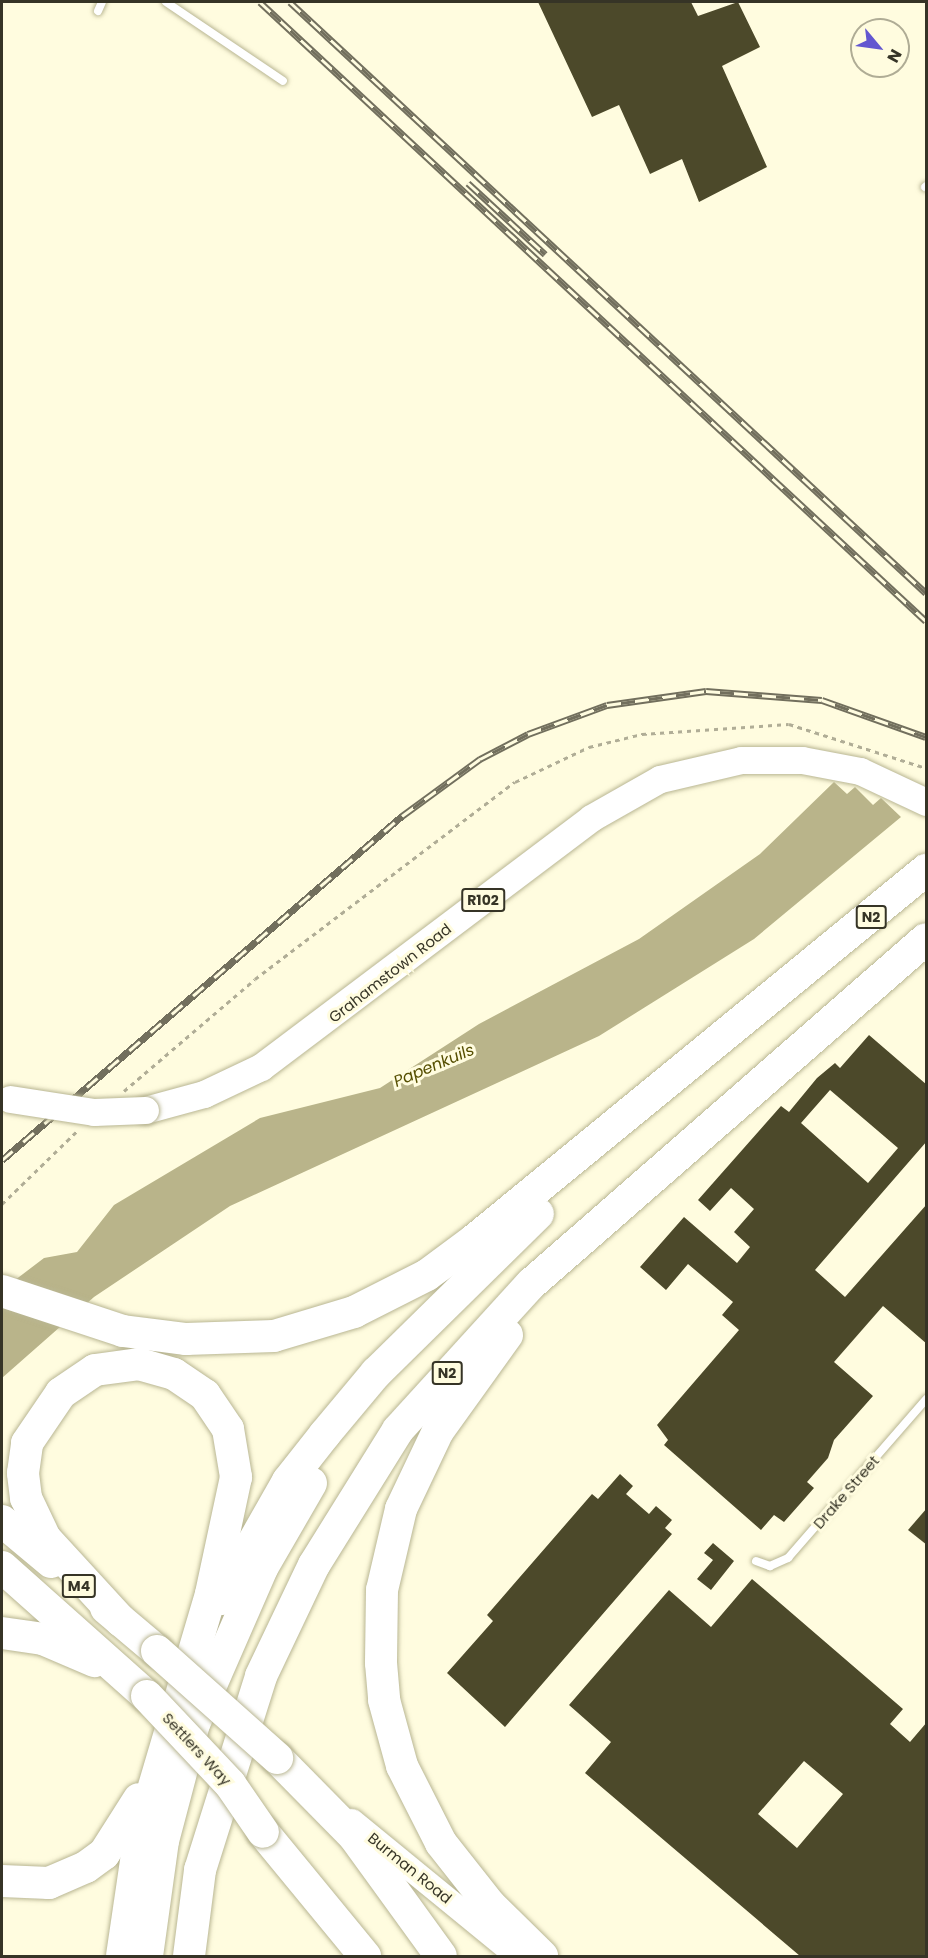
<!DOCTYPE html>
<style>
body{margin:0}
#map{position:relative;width:928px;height:1958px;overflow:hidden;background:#fffcdf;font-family:Poppins,sans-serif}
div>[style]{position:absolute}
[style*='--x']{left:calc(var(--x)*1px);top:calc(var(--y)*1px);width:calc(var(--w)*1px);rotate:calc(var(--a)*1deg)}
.water>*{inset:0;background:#b9b48a}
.building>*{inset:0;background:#4c492a}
.path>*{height:3px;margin-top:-1.5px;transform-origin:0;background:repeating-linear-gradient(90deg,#b0ad96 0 4.5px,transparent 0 9px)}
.roads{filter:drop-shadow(0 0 2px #b9b693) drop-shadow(0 0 2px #b9b693)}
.lane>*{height:8px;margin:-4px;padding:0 4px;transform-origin:4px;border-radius:4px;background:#fff}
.secondary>*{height:24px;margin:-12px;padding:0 12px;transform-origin:12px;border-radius:12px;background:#fff}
.primary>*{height:27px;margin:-13.5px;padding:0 13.5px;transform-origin:13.5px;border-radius:13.5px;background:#fff}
.highway>*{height:32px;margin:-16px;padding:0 16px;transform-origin:16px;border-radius:16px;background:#fff}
.rail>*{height:7px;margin-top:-3.5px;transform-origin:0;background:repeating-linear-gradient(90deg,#fffcdf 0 14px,#726f5d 0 28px);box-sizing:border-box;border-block:2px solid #726f5d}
.bridges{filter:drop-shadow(0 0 2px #b9b693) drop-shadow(0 0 2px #b9b693)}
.primary-bridge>*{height:27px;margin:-13.5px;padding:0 13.5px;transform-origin:13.5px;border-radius:13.5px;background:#fff}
.highway-bridge>*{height:32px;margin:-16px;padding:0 16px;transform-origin:16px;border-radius:16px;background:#fff}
span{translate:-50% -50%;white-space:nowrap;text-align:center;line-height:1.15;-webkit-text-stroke:6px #fffcdf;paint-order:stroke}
.shield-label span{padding:2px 4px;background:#fffcdf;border:2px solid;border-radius:4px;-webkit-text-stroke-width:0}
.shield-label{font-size:14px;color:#363426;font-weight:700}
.street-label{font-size:15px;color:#363426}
.water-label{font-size:16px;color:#554e00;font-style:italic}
.frame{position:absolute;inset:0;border:3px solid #363426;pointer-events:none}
.north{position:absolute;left:850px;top:18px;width:60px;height:60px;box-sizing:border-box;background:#fffcdf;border:2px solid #afac95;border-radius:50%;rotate:119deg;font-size:16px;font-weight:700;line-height:24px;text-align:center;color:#363426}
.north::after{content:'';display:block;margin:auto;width:21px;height:27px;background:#6357d0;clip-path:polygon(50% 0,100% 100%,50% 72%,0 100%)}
</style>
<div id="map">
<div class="water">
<div style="clip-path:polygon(834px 782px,847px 794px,855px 787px,873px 805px,881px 798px,901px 817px,754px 939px,599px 1036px,230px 1206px,94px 1297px,2px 1378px,2px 1290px,44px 1258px,77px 1252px,114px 1205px,260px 1118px,380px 1088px,479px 1024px,639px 939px,760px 854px)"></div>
</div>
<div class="building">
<div style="clip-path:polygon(538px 2px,691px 2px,698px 16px,738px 2px,760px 47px,722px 66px,767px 167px,699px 202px,682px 159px,650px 174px,619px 105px,592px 117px)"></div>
<div style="clip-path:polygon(evenodd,869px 1035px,927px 1085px,927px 1141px,815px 1270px,845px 1297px,927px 1204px,927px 1344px,883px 1306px,834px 1362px,873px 1396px,834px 1440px,828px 1458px,807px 1482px,814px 1488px,784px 1522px,774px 1515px,761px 1530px,664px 1445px,668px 1440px,657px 1425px,739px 1330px,722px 1315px,733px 1302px,688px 1264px,666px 1290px,640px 1267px,684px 1217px,737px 1263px,750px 1247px,734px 1232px,754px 1209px,731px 1188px,710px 1211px,698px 1200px,781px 1106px,789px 1112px,817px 1078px,835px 1063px,840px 1068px,869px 1035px,830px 1090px,898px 1148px,868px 1183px,801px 1123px,830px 1090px)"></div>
<div style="clip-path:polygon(620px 1474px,633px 1486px,626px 1494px,649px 1514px,656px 1506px,672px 1520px,665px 1528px,672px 1534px,505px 1727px,447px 1673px,493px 1621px,487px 1615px,592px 1494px,598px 1499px)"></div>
<div style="clip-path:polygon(927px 1508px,927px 1545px,908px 1530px)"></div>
<div style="clip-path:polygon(713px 1543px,734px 1561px,711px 1590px,697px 1579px,713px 1560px,704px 1553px)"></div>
<div style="clip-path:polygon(evenodd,752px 1579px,903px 1709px,890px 1724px,910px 1742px,927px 1722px,927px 1956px,800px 1956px,585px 1773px,611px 1742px,569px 1705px,669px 1590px,711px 1627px,752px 1579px,804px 1761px,843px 1794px,797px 1848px,758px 1814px,804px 1761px)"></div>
</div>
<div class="path">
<div style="--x:124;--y:1091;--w:172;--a:-40.5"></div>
<div style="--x:255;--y:979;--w:326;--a:-37.2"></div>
<div style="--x:515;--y:782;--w:82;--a:-25.3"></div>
<div style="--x:589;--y:747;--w:55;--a:-13.8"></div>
<div style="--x:642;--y:734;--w:147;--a:-3.9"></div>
<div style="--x:789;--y:724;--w:144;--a:17.8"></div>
<div style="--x:2;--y:1204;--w:106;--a:-44.2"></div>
</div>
<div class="roads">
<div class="lane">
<div style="--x:166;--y:2;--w:141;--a:34"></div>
<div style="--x:98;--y:11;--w:10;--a:-66"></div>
<div style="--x:925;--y:187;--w:1;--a:-45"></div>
<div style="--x:756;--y:1561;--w:15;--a:20"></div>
<div style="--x:770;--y:1566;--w:20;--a:-24"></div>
<div style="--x:788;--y:1558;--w:211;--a:-49"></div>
</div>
<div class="secondary">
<div style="--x:352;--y:1821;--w:213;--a:39.3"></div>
</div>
<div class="primary">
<div style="--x:145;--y:1110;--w:61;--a:-15.2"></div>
<div style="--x:204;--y:1094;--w:63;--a:-25.3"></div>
<div style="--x:261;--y:1067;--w:413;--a:-37"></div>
<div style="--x:591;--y:818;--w:79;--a:-29.5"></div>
<div style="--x:660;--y:779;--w:83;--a:-13.2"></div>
<div style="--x:741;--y:760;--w:61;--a:0"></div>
<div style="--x:802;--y:760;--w:59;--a:10.7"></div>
<div style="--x:860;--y:771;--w:73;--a:25.2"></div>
</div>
<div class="highway">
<div style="--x:2;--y:1291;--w:127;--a:18.3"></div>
<div style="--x:123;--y:1331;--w:64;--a:7.2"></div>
<div style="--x:186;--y:1339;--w:88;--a:-2"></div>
<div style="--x:274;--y:1336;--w:84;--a:-16.7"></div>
<div style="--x:354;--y:1312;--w:82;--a:-26.9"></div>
<div style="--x:427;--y:1275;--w:57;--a:-36.5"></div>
<div style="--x:473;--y:1241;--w:586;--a:-39.32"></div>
<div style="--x:507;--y:1335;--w:118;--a:125.7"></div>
<div style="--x:438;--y:1431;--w:86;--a:115.4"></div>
<div style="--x:401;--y:1509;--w:83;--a:103.2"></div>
<div style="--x:382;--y:1590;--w:73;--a:90.8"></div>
<div style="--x:381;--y:1663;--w:37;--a:85"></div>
<div style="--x:384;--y:1700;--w:68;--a:74.7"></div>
<div style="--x:402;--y:1766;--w:86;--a:63.1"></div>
<div style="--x:441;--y:1843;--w:79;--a:51.7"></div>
<div style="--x:490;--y:1905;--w:73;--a:44.4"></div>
<div style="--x:2;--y:1521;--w:64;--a:39.9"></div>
<div style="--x:2;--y:1567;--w:194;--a:41.7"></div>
<div style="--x:221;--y:1599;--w:136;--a:-60.4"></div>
<div style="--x:288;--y:1481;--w:60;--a:-51.8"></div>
<div style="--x:325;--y:1434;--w:80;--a:-50.1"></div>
<div style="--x:376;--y:1373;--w:227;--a:-44.5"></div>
<div style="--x:106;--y:1608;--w:67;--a:40.1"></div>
<div style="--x:121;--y:1621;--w:113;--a:-132.5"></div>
<div style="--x:45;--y:1538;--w:44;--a:-115.4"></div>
<div style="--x:26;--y:1498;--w:25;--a:-97"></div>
<div style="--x:23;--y:1473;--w:30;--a:-82"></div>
<div style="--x:27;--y:1443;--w:60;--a:-55.8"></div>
<div style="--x:61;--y:1393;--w:41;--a:-34.1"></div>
<div style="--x:95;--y:1370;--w:44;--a:-7.8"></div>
<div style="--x:139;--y:1364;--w:36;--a:16"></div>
<div style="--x:174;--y:1374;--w:37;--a:34"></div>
<div style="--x:205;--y:1395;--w:41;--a:55.9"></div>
<div style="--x:228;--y:1429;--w:49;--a:80.5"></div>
<div style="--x:236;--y:1477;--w:120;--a:102.1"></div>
<div style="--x:211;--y:1594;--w:250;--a:106.5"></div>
<div style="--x:140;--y:1834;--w:123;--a:98.4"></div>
<div style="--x:2;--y:1633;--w:41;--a:8.3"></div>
<div style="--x:43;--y:1639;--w:56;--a:23.3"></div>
<div style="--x:277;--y:1758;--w:110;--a:45.4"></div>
<div style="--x:354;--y:1836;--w:148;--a:54.1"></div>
<div style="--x:263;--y:1832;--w:161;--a:50.6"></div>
<div style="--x:2;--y:1881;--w:47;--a:2.4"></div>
<div style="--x:49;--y:1883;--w:40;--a:-23.4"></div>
<div style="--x:86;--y:1867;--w:22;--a:-36"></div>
<div style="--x:104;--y:1854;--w:65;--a:-57.5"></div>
<div style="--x:147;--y:1956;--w:116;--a:-82.1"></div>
<div style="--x:163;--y:1841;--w:121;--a:-75.2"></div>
<div style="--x:194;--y:1724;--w:170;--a:-66.4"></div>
<div style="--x:262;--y:1568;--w:98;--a:-60"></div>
<div style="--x:189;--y:1956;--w:87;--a:-82.7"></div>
<div style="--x:200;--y:1870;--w:203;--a:-72.5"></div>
<div style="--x:261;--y:1676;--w:123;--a:-64.5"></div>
<div style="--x:314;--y:1565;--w:159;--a:-58.1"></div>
<div style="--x:398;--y:1430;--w:197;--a:-47.7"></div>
<div style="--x:531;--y:1284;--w:524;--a:-41.13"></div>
</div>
</div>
<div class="rail">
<div style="--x:260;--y:2;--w:909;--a:42.91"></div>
<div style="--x:290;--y:2;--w:868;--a:42.9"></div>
<div style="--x:468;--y:183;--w:105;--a:42.7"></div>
<div style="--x:2;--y:1160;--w:528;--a:-40.7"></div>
<div style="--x:402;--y:816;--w:97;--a:-36.2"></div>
<div style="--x:480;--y:759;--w:54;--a:-27.5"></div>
<div style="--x:528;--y:734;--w:84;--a:-20.2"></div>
<div style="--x:607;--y:705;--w:100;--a:-8"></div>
<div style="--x:706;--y:691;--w:116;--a:4.4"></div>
<div style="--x:822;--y:700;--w:110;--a:19.6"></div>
</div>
<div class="bridges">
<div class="primary-bridge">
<div style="--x:10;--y:1099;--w:85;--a:8.8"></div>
<div style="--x:94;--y:1112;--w:51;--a:-2.2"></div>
</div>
<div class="highway-bridge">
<div style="--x:157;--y:1651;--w:161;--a:41.7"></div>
<div style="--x:147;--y:1696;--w:121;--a:46.7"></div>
<div style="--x:230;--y:1784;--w:58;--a:55.5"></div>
</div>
</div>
<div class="shield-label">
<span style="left:483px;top:900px">R102</span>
<span style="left:871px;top:917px">N2</span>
<span style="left:447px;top:1373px">N2</span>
<span style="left:79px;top:1586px">M4</span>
</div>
<div class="street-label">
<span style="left:390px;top:973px;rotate:-38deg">Grahamstown Road</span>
<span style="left:846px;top:1492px;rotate:-49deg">Drake Street</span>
<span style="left:197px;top:1749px;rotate:47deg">Settlers Way</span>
<span style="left:410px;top:1868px;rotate:39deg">Burman Road</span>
</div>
<div class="water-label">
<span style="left:434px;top:1066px;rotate:-23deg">Papenkuils</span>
</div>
<div class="frame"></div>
<div class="north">N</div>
</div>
